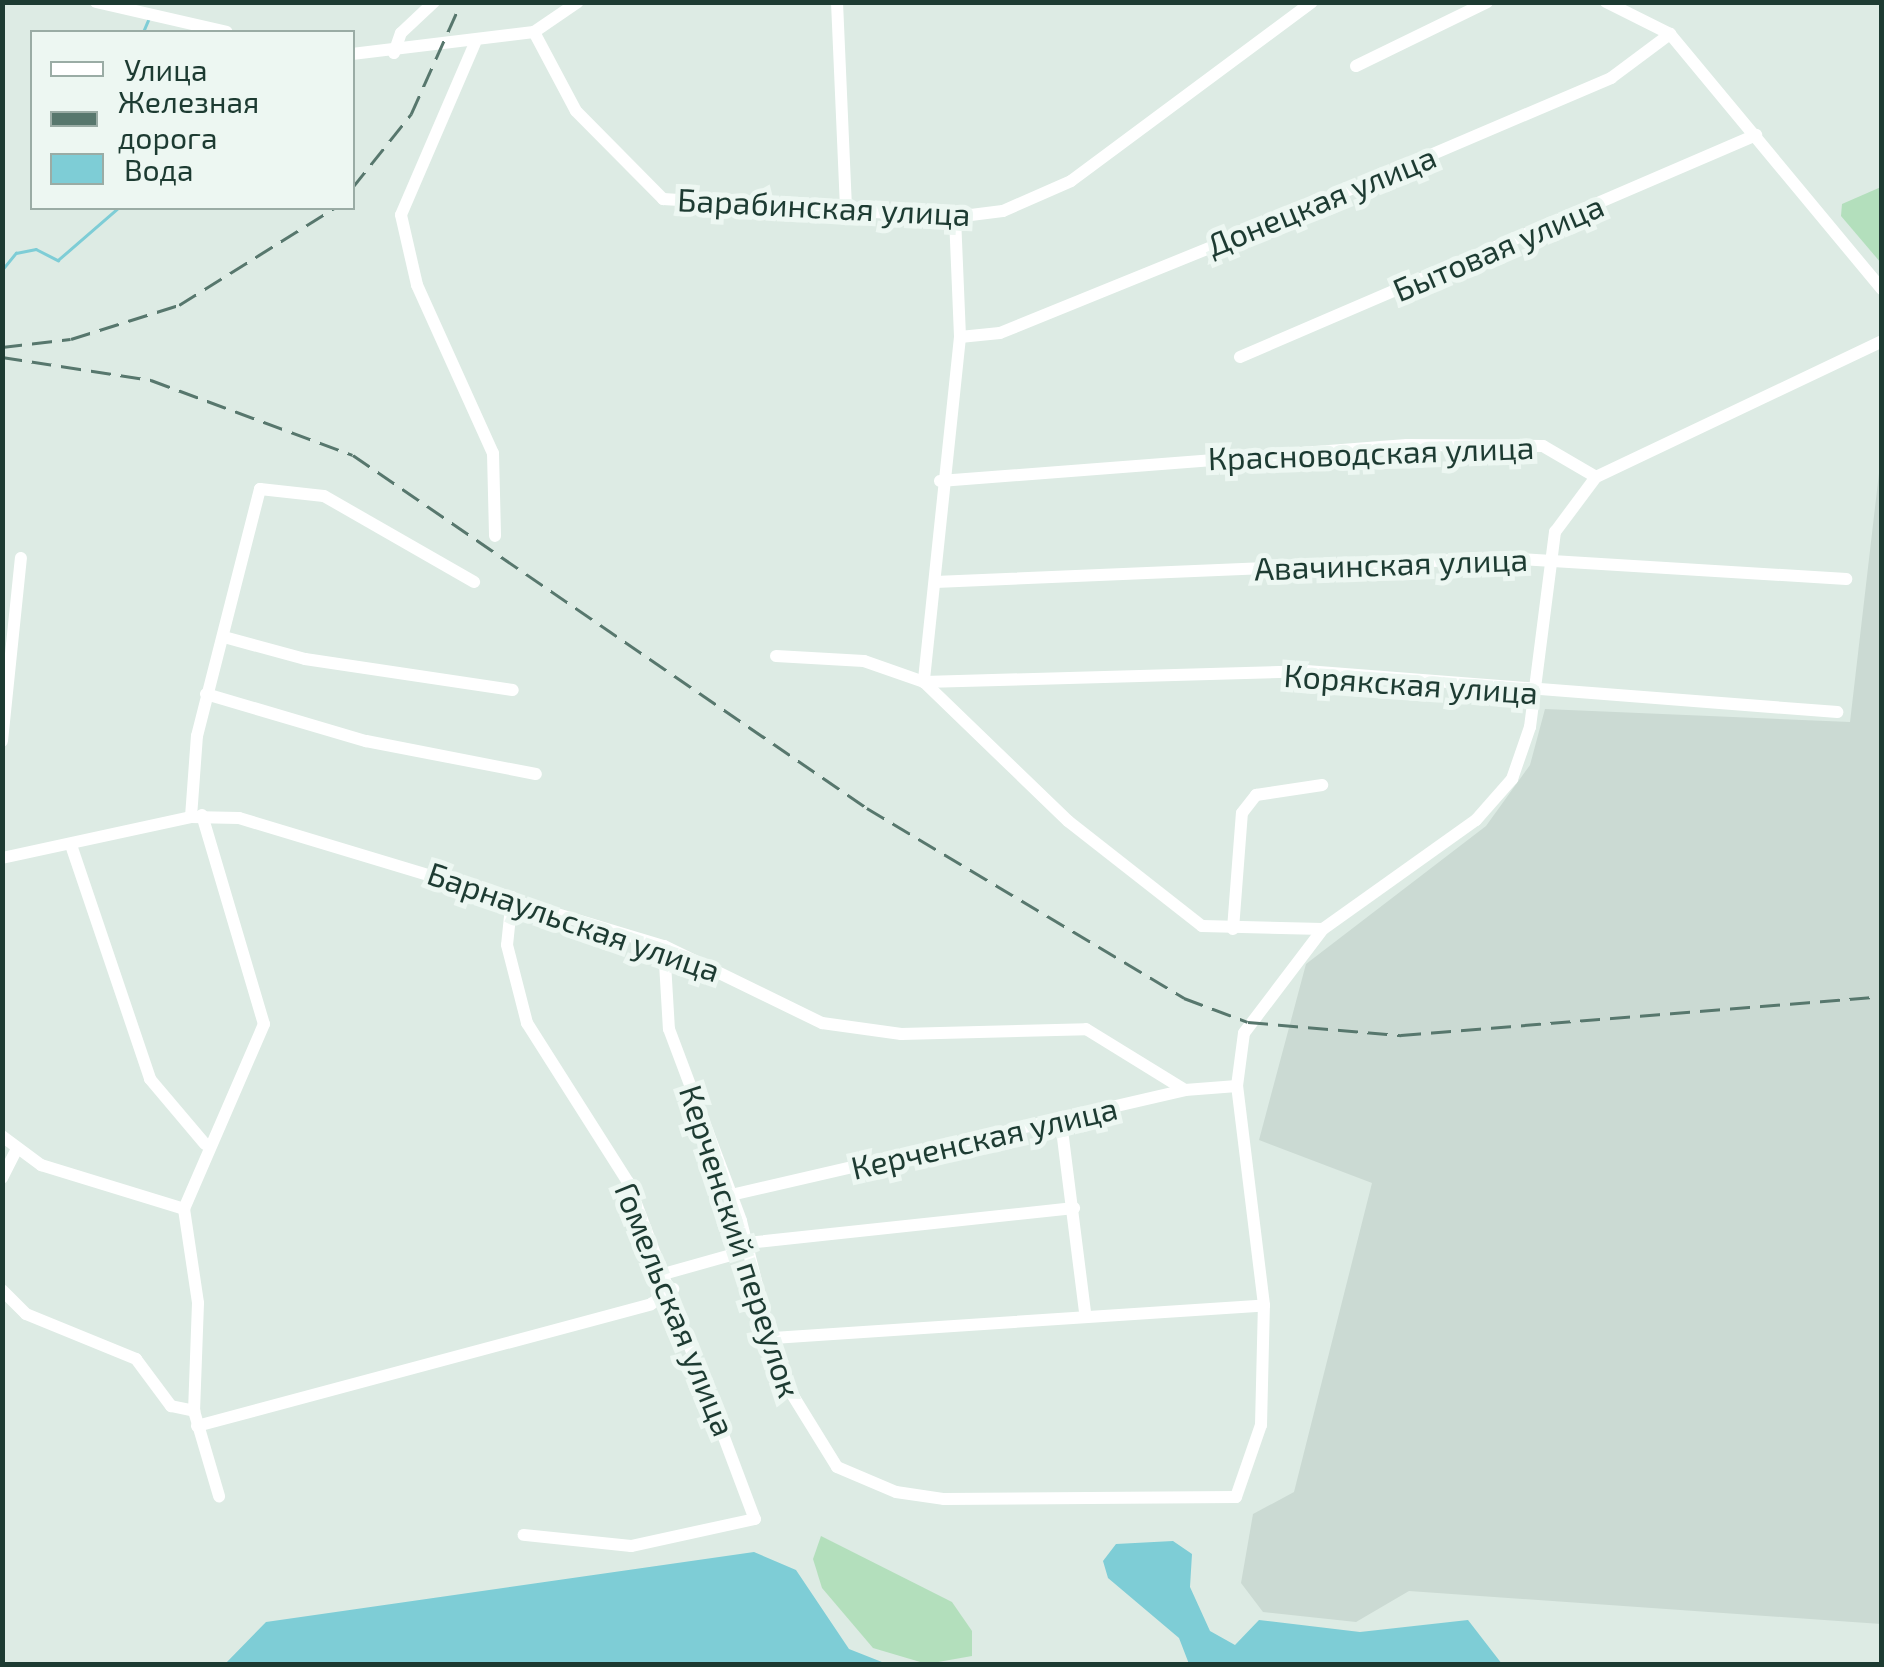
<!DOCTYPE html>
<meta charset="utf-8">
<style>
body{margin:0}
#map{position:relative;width:1884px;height:1667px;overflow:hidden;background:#ddebe4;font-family:"Exo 2",sans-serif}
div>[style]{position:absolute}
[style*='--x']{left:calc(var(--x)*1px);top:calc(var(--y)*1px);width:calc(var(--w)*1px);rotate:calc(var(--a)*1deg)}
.built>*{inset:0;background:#cbdad3}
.green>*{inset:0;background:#b3dfbc}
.water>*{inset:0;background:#7ecdd6}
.stream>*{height:2.5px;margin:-1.25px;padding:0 1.25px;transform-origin:1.25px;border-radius:1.25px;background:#7ecdd6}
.minor>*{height:12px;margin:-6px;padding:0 6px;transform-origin:6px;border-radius:6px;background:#fff}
.rail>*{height:2.5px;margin-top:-1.25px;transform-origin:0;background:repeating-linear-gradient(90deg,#57776d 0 20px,transparent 0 30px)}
span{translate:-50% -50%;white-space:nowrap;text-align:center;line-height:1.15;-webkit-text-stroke:10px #edf7f2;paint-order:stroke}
.street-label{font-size:32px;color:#1d3b32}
.frame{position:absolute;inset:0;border:5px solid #1d3b32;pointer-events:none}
.legend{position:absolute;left:30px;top:30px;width:325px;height:180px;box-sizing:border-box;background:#edf7f2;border:2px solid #9aaca5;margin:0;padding:12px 18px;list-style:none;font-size:30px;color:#1d3b32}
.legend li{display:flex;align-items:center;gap:20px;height:50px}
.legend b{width:50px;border:2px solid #9aaca5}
</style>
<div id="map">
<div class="built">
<div style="clip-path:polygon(1881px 456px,1881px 1624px,1409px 1591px,1356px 1622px,1263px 1612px,1241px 1583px,1253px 1514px,1294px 1492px,1372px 1183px,1259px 1140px,1306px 964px,1486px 826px,1530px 765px,1545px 709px,1850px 722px)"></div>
</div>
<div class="green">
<div style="clip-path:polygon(1881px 187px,1881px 263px,1841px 216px,1842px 204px)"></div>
<div style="clip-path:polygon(821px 1536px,952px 1602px,972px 1631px,972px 1656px,927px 1664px,873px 1648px,822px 1588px,813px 1559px)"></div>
</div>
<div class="water">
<div style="clip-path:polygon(1173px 1541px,1192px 1554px,1190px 1587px,1210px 1631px,1235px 1645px,1259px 1620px,1360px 1632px,1468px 1620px,1502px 1664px,1189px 1664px,1179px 1638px,1108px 1578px,1103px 1561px,1116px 1544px)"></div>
<div style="clip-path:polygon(754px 1552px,796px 1570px,849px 1649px,887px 1664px,225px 1664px,266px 1622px)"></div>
</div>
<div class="stream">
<div style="--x:143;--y:32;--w:15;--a:-67"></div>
<div style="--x:2;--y:270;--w:22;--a:-51"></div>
<div style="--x:16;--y:253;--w:20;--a:-11"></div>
<div style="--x:36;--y:249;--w:25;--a:27"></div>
<div style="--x:58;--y:260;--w:79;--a:-40.9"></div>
</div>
<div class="minor">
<div style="--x:96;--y:2;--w:134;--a:12.9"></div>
<div style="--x:837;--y:2;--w:205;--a:87.5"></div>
<div style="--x:1606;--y:2;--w:72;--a:26.6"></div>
<div style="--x:1670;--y:34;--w:332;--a:50.3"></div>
<div style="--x:534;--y:32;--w:89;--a:62"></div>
<div style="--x:576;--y:111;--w:124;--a:45.3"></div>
<div style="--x:663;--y:199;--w:293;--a:3.5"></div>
<div style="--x:955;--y:217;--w:48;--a:-7.1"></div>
<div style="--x:1003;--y:211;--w:74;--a:-23.8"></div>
<div style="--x:1071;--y:181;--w:300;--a:-36.6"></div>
<div style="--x:475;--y:43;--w:187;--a:113.3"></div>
<div style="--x:401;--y:215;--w:72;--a:77.1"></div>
<div style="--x:417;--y:285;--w:184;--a:65.7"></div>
<div style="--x:493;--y:453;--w:83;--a:88.6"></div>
<div style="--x:394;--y:53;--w:21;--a:-71"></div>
<div style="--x:401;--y:33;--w:45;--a:-43.2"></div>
<div style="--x:352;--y:54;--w:183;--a:-6.9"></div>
<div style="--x:534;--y:32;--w:53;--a:-34.3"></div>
<div style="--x:1356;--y:66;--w:146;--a:-26"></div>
<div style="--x:955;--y:217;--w:120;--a:87.6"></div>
<div style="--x:960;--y:337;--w:347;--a:96"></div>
<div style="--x:924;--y:682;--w:382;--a:-1.6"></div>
<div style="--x:1306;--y:671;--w:533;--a:4.42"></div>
<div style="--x:960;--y:337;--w:40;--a:-5.7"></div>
<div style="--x:1000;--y:333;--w:305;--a:-22.1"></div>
<div style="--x:1283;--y:218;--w:357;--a:-23.1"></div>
<div style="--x:1611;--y:78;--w:74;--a:-36.7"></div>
<div style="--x:1240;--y:357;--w:562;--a:-23.28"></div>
<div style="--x:940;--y:481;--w:468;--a:-4.4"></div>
<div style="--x:1407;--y:445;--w:136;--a:0.4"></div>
<div style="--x:1543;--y:446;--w:61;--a:30.3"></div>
<div style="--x:1596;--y:477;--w:317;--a:-25.4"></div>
<div style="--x:935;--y:582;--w:569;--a:-2.42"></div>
<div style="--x:1503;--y:558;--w:344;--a:3.5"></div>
<div style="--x:224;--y:637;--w:84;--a:15.2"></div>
<div style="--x:305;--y:659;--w:210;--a:8.5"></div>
<div style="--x:776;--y:656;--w:88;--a:3.3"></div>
<div style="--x:864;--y:661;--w:64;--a:19.3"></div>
<div style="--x:924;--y:682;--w:200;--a:44"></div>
<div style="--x:1068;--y:821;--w:170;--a:38.1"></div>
<div style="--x:1202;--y:926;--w:121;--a:1.4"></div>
<div style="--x:206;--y:694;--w:167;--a:16.4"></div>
<div style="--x:366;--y:741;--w:173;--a:11"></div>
<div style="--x:2;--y:741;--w:184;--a:-84.1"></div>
<div style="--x:202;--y:815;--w:218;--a:73.5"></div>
<div style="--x:264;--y:1024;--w:202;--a:113.4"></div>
<div style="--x:184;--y:1209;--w:95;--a:81.5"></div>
<div style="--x:198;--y:1303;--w:108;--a:92.1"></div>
<div style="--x:194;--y:1411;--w:89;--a:73.6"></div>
<div style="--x:191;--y:817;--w:81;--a:-85.8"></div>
<div style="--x:197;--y:736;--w:255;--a:-75.7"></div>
<div style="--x:260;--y:489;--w:64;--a:6.2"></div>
<div style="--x:324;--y:496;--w:173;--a:29.8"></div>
<div style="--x:71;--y:845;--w:247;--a:71.3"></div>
<div style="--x:150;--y:1079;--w:85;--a:49.8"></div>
<div style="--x:2;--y:858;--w:193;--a:-12.2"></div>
<div style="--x:191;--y:817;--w:48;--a:1.2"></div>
<div style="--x:239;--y:818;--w:444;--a:16.8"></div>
<div style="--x:664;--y:946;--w:176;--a:26"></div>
<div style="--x:822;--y:1023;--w:80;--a:7.9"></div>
<div style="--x:901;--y:1034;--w:185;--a:-1.5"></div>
<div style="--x:1086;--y:1029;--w:116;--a:31.6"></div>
<div style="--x:512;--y:897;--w:48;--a:95.9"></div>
<div style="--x:507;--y:945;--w:81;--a:75.6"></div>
<div style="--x:527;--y:1023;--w:188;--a:57.6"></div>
<div style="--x:628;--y:1182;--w:360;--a:69.4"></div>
<div style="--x:755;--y:1519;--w:127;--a:167.7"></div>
<div style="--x:631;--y:1546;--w:108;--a:-174.1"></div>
<div style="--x:1233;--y:929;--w:116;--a:-85.6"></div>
<div style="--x:1242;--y:813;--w:23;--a:-52"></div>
<div style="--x:1256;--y:795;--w:67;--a:-8.6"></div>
<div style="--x:664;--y:946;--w:83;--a:86.6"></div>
<div style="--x:669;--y:1029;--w:205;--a:69.4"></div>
<div style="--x:741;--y:1221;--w:157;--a:76"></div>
<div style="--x:779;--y:1373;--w:110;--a:58.3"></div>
<div style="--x:837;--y:1467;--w:64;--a:23"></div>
<div style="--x:896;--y:1492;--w:49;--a:8.3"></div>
<div style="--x:944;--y:1499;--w:292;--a:-0.4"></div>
<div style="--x:1236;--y:1497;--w:76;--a:-70.9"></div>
<div style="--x:1261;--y:1425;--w:120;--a:-88.6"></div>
<div style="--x:1264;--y:1305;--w:221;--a:-97"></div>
<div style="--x:1237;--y:1086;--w:53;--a:-82.5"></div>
<div style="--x:1244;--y:1033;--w:131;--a:-52.8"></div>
<div style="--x:1323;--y:929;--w:188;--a:-35.5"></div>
<div style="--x:1476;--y:820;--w:55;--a:-48.7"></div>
<div style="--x:1512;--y:779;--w:55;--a:-70.9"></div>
<div style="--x:1530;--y:727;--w:197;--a:-82.7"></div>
<div style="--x:1555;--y:532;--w:69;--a:-53.3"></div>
<div style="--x:1061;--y:1122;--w:192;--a:82.8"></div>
<div style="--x:2;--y:1136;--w:49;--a:36.6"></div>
<div style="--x:41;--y:1165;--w:150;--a:17.1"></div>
<div style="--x:2;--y:1178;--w:31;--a:-63"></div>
<div style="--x:731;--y:1195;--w:466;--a:-13"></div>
<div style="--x:1185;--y:1090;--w:52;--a:-4.4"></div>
<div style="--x:747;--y:1243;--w:329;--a:-6.1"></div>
<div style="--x:667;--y:1273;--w:85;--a:-15.7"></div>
<div style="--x:2;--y:1290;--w:34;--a:45"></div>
<div style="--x:26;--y:1314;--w:119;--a:22.2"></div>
<div style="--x:136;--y:1359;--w:59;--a:53.3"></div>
<div style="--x:171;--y:1406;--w:24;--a:12"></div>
<div style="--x:773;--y:1338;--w:492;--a:-3.8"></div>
<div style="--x:197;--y:1426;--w:470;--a:-15"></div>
<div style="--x:651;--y:1304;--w:27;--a:-34"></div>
</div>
<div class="rail">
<div style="--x:352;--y:188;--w:95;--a:-51.4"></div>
<div style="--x:411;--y:114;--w:123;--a:-65.9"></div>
<div style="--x:2;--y:347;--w:69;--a:-6.6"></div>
<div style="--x:71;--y:339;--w:113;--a:-17.5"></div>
<div style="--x:179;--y:305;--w:183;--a:-32"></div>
<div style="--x:2;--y:357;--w:151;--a:8.8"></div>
<div style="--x:151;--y:380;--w:215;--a:20.4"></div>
<div style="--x:353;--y:455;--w:624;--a:34.48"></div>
<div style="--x:867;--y:808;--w:370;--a:30.9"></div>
<div style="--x:1184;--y:998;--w:68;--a:20.6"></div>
<div style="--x:1248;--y:1022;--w:154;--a:4.9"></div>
<div style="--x:1401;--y:1035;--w:483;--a:-4.6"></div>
</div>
<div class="street-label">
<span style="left:1321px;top:200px;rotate:-22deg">Донецкая улица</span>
<span style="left:824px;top:206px;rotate:3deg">Барабинская улица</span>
<span style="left:1498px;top:247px;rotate:-23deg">Бытовая улица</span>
<span style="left:1371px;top:452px;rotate:-2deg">Красноводская улица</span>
<span style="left:1391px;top:563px;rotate:-2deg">Авачинская улица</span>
<span style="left:1411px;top:683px;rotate:4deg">Корякская улица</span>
<span style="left:574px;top:921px;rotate:19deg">Барнаульская улица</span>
<span style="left:984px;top:1137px;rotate:-13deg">Керченская улица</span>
<span style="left:741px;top:1241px;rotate:72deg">Керченский переулок</span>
<span style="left:676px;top:1309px;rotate:68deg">Гомельская улица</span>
</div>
<div class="frame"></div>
<ul class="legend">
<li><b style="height:12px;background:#fff"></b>Улица</li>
<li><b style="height:12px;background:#57776d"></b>Железная дорога</li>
<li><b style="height:28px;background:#7ecdd6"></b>Вода</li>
</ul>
</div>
